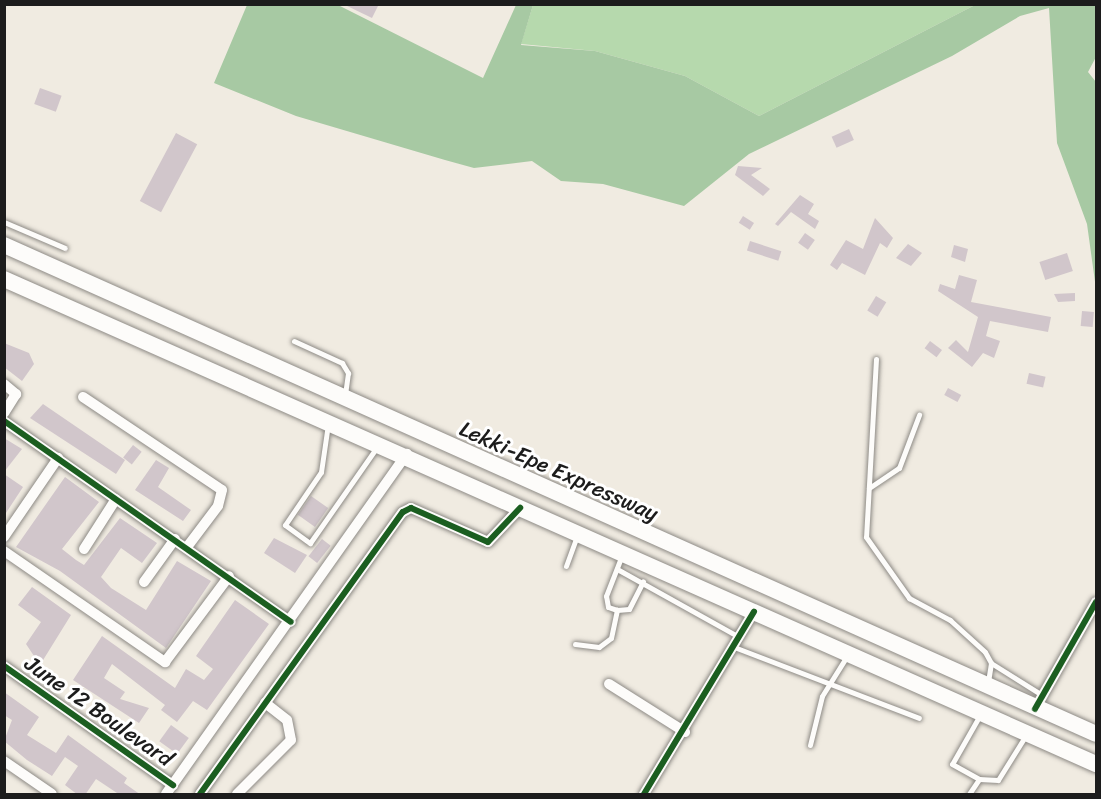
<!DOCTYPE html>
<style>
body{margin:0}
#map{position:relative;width:1101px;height:799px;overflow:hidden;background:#f0ebe1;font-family:Sriracha,sans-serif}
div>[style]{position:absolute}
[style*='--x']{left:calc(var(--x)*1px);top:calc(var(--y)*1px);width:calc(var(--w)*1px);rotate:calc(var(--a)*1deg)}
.green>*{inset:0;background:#b6d9ad}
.forest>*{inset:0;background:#a7c9a3}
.building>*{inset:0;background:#d1c6cb;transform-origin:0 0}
.roads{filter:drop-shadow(0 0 2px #8d8a85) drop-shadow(0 0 2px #8d8a85)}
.service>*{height:5px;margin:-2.5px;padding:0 2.5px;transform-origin:2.5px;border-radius:2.5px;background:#fdfcfa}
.minor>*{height:10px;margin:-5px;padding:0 5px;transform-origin:5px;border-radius:5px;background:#fdfcfa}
.trunk>*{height:16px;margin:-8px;padding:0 8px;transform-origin:8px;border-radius:8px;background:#fdfcfa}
.cycleway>*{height:6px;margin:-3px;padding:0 3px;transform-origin:3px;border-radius:3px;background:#1b5e20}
span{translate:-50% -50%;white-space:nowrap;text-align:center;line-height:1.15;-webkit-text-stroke:6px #fff;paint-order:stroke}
.street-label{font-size:22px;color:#1c1c1c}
.frame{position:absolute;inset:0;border:6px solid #1c1c1c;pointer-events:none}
</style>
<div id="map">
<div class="green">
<div style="clip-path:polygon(533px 5px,975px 5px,759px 116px,685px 76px,595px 51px,521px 44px)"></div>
</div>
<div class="forest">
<div style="clip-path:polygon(247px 5px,338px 5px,483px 78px,516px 5px,533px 5px,521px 45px,595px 51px,685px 76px,759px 116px,975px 5px,1096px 5px,1096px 57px,1088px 72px,1096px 82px,1096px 289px,1087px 224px,1057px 143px,1049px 8px,1020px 16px,952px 56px,749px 154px,684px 206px,603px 184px,561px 181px,532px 161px,474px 168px,445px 160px,296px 116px,214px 83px)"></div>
</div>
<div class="building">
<div style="clip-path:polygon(343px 4px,379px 4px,372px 18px)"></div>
<div style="left:40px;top:88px;width:23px;height:17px;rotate:20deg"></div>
<div style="left:849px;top:129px;width:12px;height:19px;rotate:66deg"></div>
<div style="left:176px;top:133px;width:24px;height:77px;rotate:28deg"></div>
<div style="clip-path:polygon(738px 166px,762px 168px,751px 175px,770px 189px,763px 196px,735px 175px)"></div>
<div style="clip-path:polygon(800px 195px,814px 204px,808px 214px,819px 221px,815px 229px,791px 212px,778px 226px,775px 224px)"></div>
<div style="left:743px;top:216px;width:13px;height:8px;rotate:32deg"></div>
<div style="clip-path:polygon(875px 218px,893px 238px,887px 248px,880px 243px,865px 275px,842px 263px,837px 270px,830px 265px,846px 240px,863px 249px)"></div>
<div style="left:805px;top:233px;width:12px;height:12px;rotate:35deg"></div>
<div style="left:750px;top:241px;width:33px;height:10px;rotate:18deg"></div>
<div style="clip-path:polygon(908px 244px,922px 253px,911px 266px,896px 258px)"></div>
<div style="clip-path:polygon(954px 245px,968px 249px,965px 262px,951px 257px)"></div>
<div style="left:1067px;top:253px;width:19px;height:29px;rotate:72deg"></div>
<div style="clip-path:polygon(959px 275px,977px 280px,971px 302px,1051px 317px,1048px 332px,990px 321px,986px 336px,1000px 341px,994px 358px,983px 353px,972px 367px,948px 348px,956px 340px,968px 352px,978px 317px,938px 291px,940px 284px,955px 289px)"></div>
<div style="clip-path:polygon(1075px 293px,1075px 301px,1058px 302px,1054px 294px)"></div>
<div style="left:876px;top:296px;width:12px;height:17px;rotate:31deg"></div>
<div style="left:1082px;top:311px;width:12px;height:15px;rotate:5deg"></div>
<div style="left:930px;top:341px;width:15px;height:9px;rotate:37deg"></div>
<div style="clip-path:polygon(4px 343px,29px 353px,34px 364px,22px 381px,4px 367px)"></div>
<div style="left:1029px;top:373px;width:17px;height:11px;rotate:13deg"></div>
<div style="left:948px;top:388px;width:15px;height:8px;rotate:28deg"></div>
<div style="clip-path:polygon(43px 404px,125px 460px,116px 474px,30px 418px)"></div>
<div style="clip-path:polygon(4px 438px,22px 449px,4px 472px)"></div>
<div style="left:133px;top:445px;width:11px;height:16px;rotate:38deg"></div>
<div style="clip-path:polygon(156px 460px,169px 468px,158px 487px,191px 510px,183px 521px,135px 490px)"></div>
<div style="clip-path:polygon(4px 474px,23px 487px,4px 516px)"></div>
<div style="clip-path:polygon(65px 477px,99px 502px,62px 549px,76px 560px,84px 565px,120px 518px,157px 543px,142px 563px,121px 548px,101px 577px,111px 588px,146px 610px,177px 561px,211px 581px,166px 648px,60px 571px,16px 547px)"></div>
<div style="left:311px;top:496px;width:21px;height:23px;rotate:35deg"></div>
<div style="clip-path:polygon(274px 538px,307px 555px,295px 573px,264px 553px)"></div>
<div style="left:322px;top:539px;width:11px;height:22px;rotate:38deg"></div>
<div style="clip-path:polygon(32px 587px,71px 615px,40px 665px,26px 644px,41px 622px,18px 605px)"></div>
<div style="clip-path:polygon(235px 600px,269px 624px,207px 710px,193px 701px,177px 722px,161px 710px,165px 705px,112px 664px,104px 678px,125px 692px,120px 699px,149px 708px,139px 723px,73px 680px,102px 636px,175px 688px,186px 669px,204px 680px,213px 669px,196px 656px)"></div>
<div style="clip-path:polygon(4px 692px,39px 717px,27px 735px,56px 753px,68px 735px,127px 778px,124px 783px,141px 795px,120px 795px,96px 779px,85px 795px,78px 795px,65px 785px,78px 766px,65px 757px,52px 776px,27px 760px,4px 741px,12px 720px,4px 715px)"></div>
<div style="left:171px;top:725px;width:22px;height:20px;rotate:36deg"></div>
</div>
<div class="roads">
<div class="service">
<div style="--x:4;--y:222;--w:66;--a:23.1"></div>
<div style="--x:294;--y:341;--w:53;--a:24.6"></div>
<div style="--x:342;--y:363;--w:12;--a:59"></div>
<div style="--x:348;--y:373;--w:21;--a:98"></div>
<div style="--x:876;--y:359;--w:178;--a:93.2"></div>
<div style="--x:866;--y:537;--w:75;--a:54.8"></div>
<div style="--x:909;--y:598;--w:47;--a:28.2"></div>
<div style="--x:950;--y:620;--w:47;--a:42.4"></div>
<div style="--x:985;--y:652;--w:13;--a:61"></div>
<div style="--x:991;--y:663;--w:20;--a:99"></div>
<div style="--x:328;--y:424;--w:49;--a:98.3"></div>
<div style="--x:321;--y:472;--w:64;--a:124.2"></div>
<div style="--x:285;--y:525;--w:31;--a:36"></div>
<div style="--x:310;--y:543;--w:117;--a:-55.1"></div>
<div style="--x:869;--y:488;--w:36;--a:-34"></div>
<div style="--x:899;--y:468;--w:57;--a:-69.3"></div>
<div style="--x:566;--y:566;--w:33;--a:-70"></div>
<div style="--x:617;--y:569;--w:140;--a:29.1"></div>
<div style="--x:617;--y:610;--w:12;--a:-5"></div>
<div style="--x:629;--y:609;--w:31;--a:-63"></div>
<div style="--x:575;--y:644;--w:24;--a:7"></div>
<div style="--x:599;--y:647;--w:15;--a:-37"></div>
<div style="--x:611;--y:638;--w:29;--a:-78"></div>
<div style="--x:617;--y:610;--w:9;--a:-162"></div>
<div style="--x:608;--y:607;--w:11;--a:-100"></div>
<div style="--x:606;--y:596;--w:44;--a:-68.7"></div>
<div style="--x:734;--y:647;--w:198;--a:21"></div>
<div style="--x:991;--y:663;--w:60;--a:32.1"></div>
<div style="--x:980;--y:715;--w:56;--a:119.7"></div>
<div style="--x:952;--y:764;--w:31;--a:29"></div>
<div style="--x:979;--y:779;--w:19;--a:3"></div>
<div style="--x:998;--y:780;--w:53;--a:-58.1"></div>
<div style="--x:810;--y:745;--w:50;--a:-76.2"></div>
<div style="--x:822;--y:696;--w:47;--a:-58"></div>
<div style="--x:969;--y:794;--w:18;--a:-56"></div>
</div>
<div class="minor">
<div style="--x:4;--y:384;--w:16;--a:40"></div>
<div style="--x:16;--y:394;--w:22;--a:122"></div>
<div style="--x:83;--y:397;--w:167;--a:33.8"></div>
<div style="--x:222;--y:490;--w:16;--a:104"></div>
<div style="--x:218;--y:506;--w:51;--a:127.1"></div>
<div style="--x:4;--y:421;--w:350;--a:35"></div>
<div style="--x:4;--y:537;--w:96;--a:-55.6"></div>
<div style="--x:84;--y:549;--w:59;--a:-57.4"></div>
<div style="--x:4;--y:551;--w:196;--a:34.6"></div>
<div style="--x:165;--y:662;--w:107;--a:-53.3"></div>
<div style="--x:144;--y:582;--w:53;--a:-54.2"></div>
<div style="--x:4;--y:666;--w:207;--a:35.2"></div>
<div style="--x:609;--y:684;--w:90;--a:32.3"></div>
<div style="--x:1035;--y:709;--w:123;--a:-60.3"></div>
<div style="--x:4;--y:761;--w:58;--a:34.5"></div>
<div style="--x:166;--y:794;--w:417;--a:-54.7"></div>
<div style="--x:200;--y:794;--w:347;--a:-54.3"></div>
<div style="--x:403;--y:512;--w:9;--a:-27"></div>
<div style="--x:411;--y:508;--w:84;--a:23.8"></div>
<div style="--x:488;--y:542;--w:47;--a:-46.7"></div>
<div style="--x:237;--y:794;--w:76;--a:-45"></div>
<div style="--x:291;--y:740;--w:20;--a:-101"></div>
<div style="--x:287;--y:720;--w:28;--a:-142"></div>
<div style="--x:644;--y:794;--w:213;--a:-58.9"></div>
</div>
<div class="trunk">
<div style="--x:4;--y:245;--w:1196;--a:24.12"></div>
<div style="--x:4;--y:279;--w:1195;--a:23.95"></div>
</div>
</div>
<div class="cycleway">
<div style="--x:4;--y:421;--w:350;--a:35"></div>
<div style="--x:4;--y:666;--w:207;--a:35.2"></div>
<div style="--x:1035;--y:709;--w:123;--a:-60.3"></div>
<div style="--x:200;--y:794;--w:347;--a:-54.3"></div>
<div style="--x:403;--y:512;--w:9;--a:-27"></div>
<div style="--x:411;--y:508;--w:84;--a:23.8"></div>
<div style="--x:488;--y:542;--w:47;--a:-46.7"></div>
<div style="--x:644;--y:794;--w:213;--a:-58.9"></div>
</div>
<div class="street-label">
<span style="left:559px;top:471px;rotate:24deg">Lekki-Epe Expressway</span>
<span style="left:99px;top:711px;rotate:35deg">June 12 Boulevard</span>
</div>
<div class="frame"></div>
</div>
